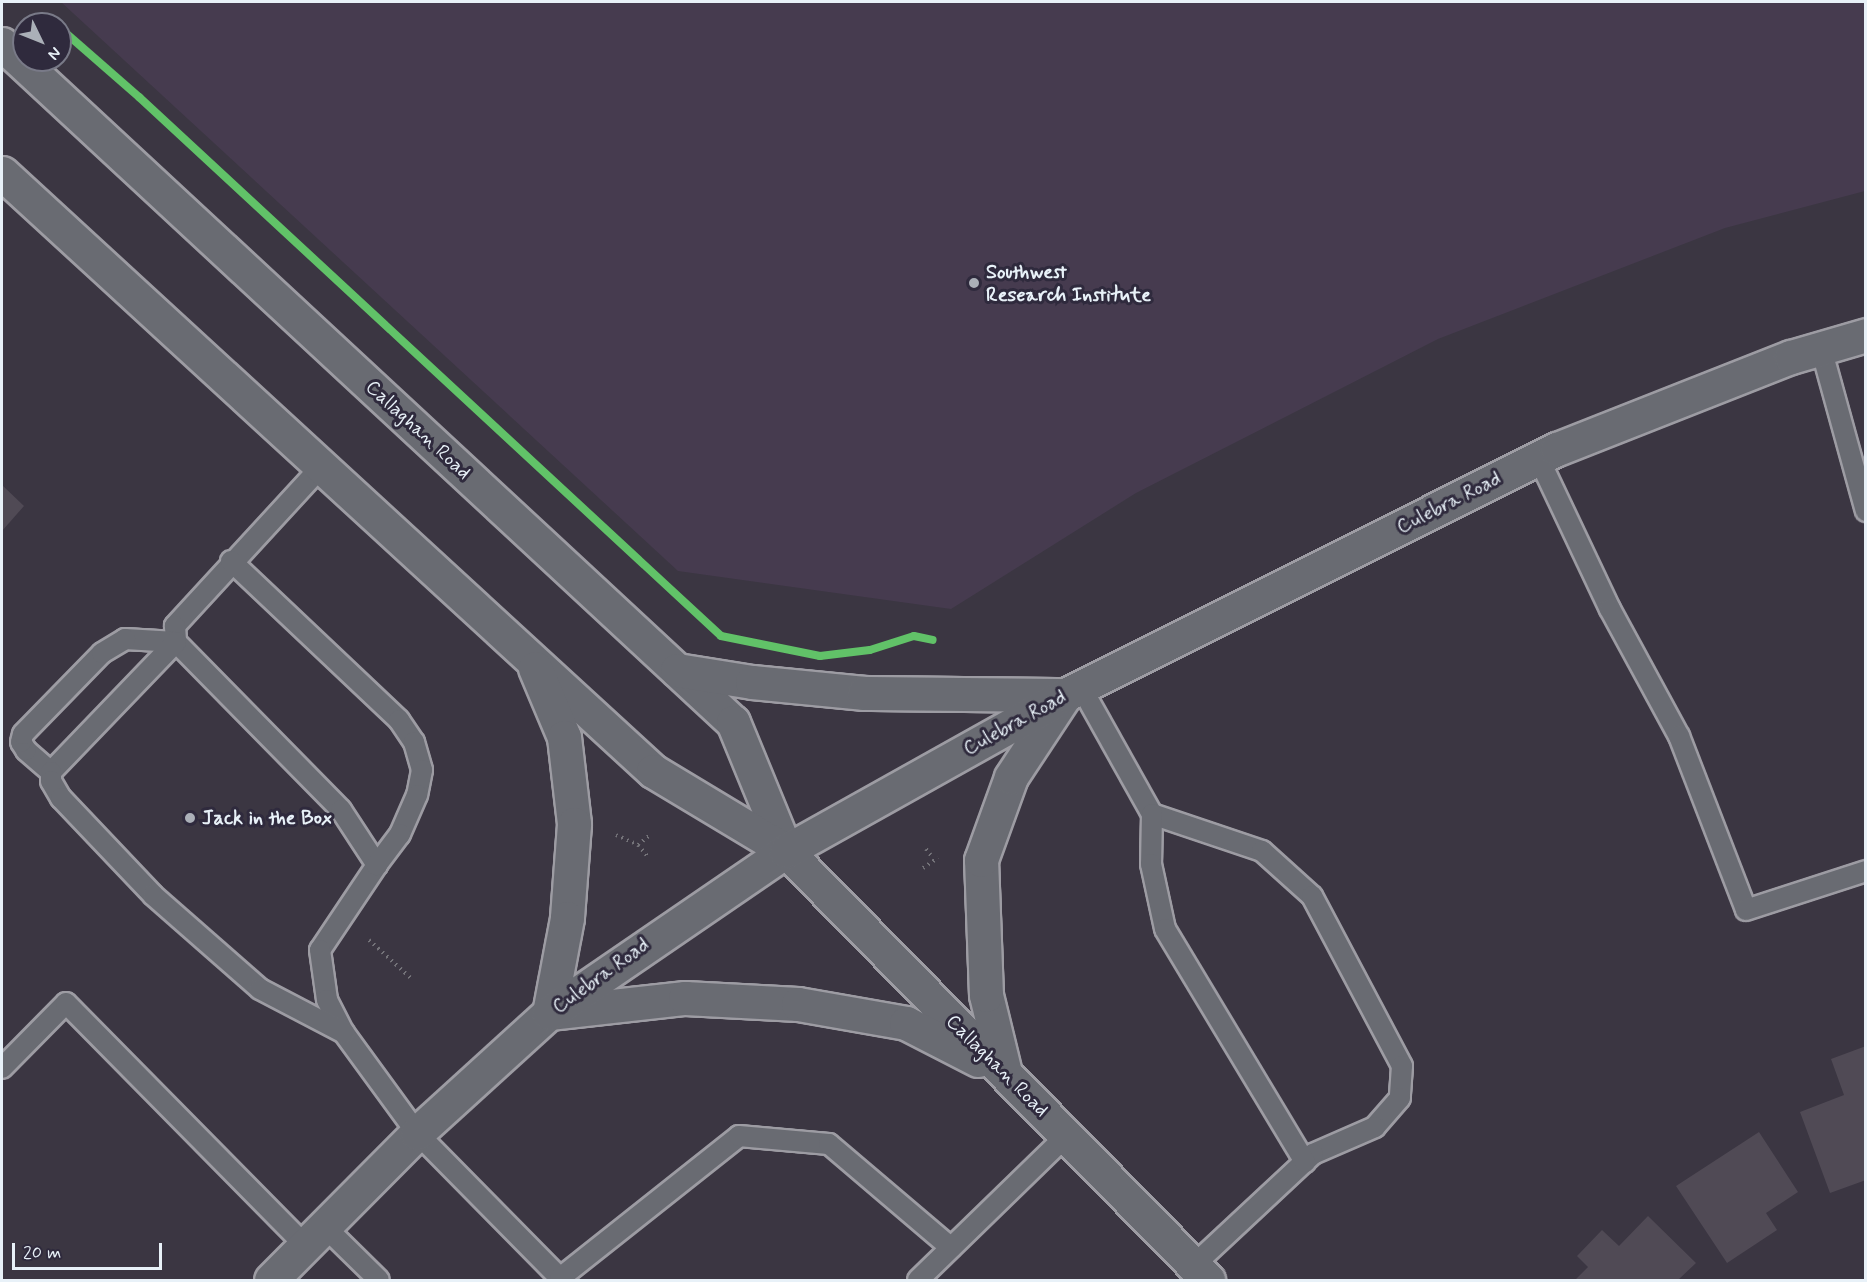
<!DOCTYPE html>
<html>
<head>
<meta charset="utf-8">
<style>
  body { margin:0 }
  #map { position:relative; width:1867px; height:1282px; overflow:hidden; background:#3b3642; font-family:Mynerve,sans-serif }
  div>[style] { position:absolute }
  .built>* { inset:0; background:#463b4f }
  .building>* { inset:0; background:#504a55 }
  .path>* { height:4px; margin-top:-2px; transform-origin:0; background:repeating-linear-gradient(90deg,#747379 0 1.5px,transparent 0 6px) }
  .roads { filter:drop-shadow(2px 0 #9d9ca3) drop-shadow(-2px 0 #9d9ca3) drop-shadow(0 2px #9d9ca3) drop-shadow(0 -2px #9d9ca3) }
  .lane>* { height:20px; margin:-10px; padding:0 10px; transform-origin:10px; border-radius:10px; background:#696b72 }
  .secondary>* { height:33px; margin:-16.5px; padding:0 16.5px; transform-origin:16.5px; border-radius:16.5px; background:#696b72 }
  .cycleway>* { height:8px; margin:-4px; padding:0 4px; transform-origin:4px; border-radius:4px; background:#61c268 }
  .dots>* { width:16px; height:16px; translate:-50% -50%; box-sizing:border-box; border:3px solid #2f2a3d; border-radius:50% }
  span { translate:-50% -50%; white-space:nowrap; text-align:center; line-height:1.15; -webkit-text-stroke:6px #2f2a3d; paint-order:stroke }
  .poi-label { font-size:20px; color:#e8f1f8; font-weight:700 }
  .left { translate:0 -50%; text-align:left }
  .street-label { font-size:20px; color:#e8f1f8 }
  .frame { position:absolute; inset:0; border:3px solid #e8f1f8; pointer-events:none }
  .north { position:absolute; left:12px; top:12px; width:60px; height:60px; box-sizing:border-box; background:#2f2a3d; border:2px solid #797a88; border-radius:50%; rotate:133deg; font-size:16px; font-weight:700; line-height:24px; text-align:center; color:#e8f1f8 }
  .north::after { content:''; display:block; margin:auto; width:21px; height:27px; background:#abb0b8; clip-path:polygon(50% 0,100% 100%,50% 72%,0 100%) }
  .scale { position:absolute; left:12px; top:1243px; width:150px; height:27px; box-sizing:border-box; border:3px solid #e8f1f8; border-top:0; padding-left:8px; font-size:18px; line-height:21px; white-space:nowrap; color:#e8f1f8; -webkit-text-stroke:4px #2f2a3d; paint-order:stroke }
</style>
</head>
<body>
<div id="map">
  <div class="built">
    <div style="clip-path:polygon(61px 2px,1865px 2px,1865px 191px,1725px 228px,1438px 339px,1136px 493px,951px 609px,678px 571px)"></div>
  </div>
  <div class="building">
    <div style="clip-path:polygon(2px 485px,24px 506px,2px 531px)"></div>
    <div style="clip-path:polygon(1866px 1046px,1866px 1180px,1830px 1193px,1800px 1112px,1844px 1095px,1831px 1059px)"></div>
    <div style="clip-path:polygon(1759px 1132px,1798px 1192px,1766px 1213px,1777px 1230px,1727px 1263px,1676px 1186px)"></div>
    <div style="clip-path:polygon(1648px 1216px,1696px 1263px,1678px 1280px,1575px 1280px,1588px 1267px,1577px 1256px,1602px 1230px,1619px 1246px)"></div>
  </div>
  <div class="path">
    <div style="left:616px;top:835px;width:24px;rotate:24deg"></div>
    <div style="left:638px;top:845px;width:16px;rotate:50deg"></div>
    <div style="left:638px;top:845px;width:16px;rotate:-40deg"></div>
    <div style="left:926px;top:849px;width:11px;rotate:52deg"></div>
    <div style="left:923px;top:868px;width:18px;rotate:-34deg"></div>
    <div style="left:369px;top:940px;width:59px;rotate:42.3deg"></div>
  </div>
  <div class="roads">
    <div class="lane">
      <div style="left:1821px;top:348px;width:169px;rotate:74.6deg"></div>
      <div style="left:1539px;top:459px;width:166px;rotate:64.7deg"></div>
      <div style="left:1610px;top:609px;width:145px;rotate:61.5deg"></div>
      <div style="left:1679px;top:736px;width:186px;rotate:68.9deg"></div>
      <div style="left:1746px;top:910px;width:126px;rotate:-18deg"></div>
      <div style="left:321px;top:467px;width:216px;rotate:132.6deg"></div>
      <div style="left:175px;top:626px;width:16px;rotate:86deg"></div>
      <div style="left:176px;top:642px;width:235px;rotate:45.5deg"></div>
      <div style="left:341px;top:810px;width:66px;rotate:56.8deg"></div>
      <div style="left:377px;top:865px;width:102px;rotate:123.8deg"></div>
      <div style="left:320px;top:950px;width:50px;rotate:82deg"></div>
      <div style="left:327px;top:1000px;width:37px;rotate:63deg"></div>
      <div style="left:344px;top:1033px;width:124px;rotate:53.9deg"></div>
      <div style="left:417px;top:1133px;width:206px;rotate:45.4deg"></div>
      <div style="left:231px;top:561px;width:231px;rotate:43.4deg"></div>
      <div style="left:399px;top:720px;width:27px;rotate:56deg"></div>
      <div style="left:414px;top:742px;width:29px;rotate:74deg"></div>
      <div style="left:422px;top:770px;width:25px;rotate:101deg"></div>
      <div style="left:417px;top:795px;width:43px;rotate:113.6deg"></div>
      <div style="left:400px;top:834px;width:39px;rotate:127deg"></div>
      <div style="left:125px;top:639px;width:51px;rotate:3.4deg"></div>
      <div style="left:176px;top:642px;width:180px;rotate:133.9deg"></div>
      <div style="left:51px;top:772px;width:33px;rotate:-139deg"></div>
      <div style="left:26px;top:750px;width:9px;rotate:-122deg"></div>
      <div style="left:21px;top:742px;width:8px;rotate:-76deg"></div>
      <div style="left:23px;top:734px;width:113px;rotate:-45.7deg"></div>
      <div style="left:102px;top:653px;width:27px;rotate:-31deg"></div>
      <div style="left:1081px;top:687px;width:145px;rotate:60.8deg"></div>
      <div style="left:1152px;top:814px;width:116px;rotate:18.6deg"></div>
      <div style="left:1262px;top:851px;width:67px;rotate:42deg"></div>
      <div style="left:1312px;top:896px;width:192px;rotate:62.1deg"></div>
      <div style="left:1402px;top:1066px;width:32px;rotate:94deg"></div>
      <div style="left:1400px;top:1098px;width:38px;rotate:131deg"></div>
      <div style="left:1375px;top:1127px;width:68px;rotate:156.5deg"></div>
      <div style="left:1313px;top:1154px;width:164px;rotate:137deg"></div>
      <div style="left:51px;top:772px;width:9px;rotate:90deg"></div>
      <div style="left:51px;top:781px;width:20px;rotate:60deg"></div>
      <div style="left:61px;top:798px;width:134px;rotate:46.5deg"></div>
      <div style="left:153px;top:895px;width:142px;rotate:41.3deg"></div>
      <div style="left:260px;top:989px;width:95px;rotate:27.6deg"></div>
      <div style="left:1152px;top:814px;width:50px;rotate:91.1deg"></div>
      <div style="left:1151px;top:864px;width:66px;rotate:77.8deg"></div>
      <div style="left:1165px;top:929px;width:272px;rotate:59deg"></div>
      <div style="left:2px;top:1068px;width:91px;rotate:-45.4deg"></div>
      <div style="left:66px;top:1003px;width:340px;rotate:45.4deg"></div>
      <div style="left:323px;top:1225px;width:78px;rotate:44.5deg"></div>
      <div style="left:560px;top:1278px;width:228px;rotate:-38.4deg"></div>
      <div style="left:739px;top:1136px;width:90px;rotate:5.1deg"></div>
      <div style="left:829px;top:1144px;width:160px;rotate:40.4deg"></div>
      <div style="left:918px;top:1280px;width:206px;rotate:-44.2deg"></div>
    </div>
    <div class="secondary">
      <div style="left:2px;top:44px;width:997px;rotate:42.85deg"></div>
      <div style="left:733px;top:722px;width:139px;rotate:67.7deg"></div>
      <div style="left:2px;top:173px;width:884px;rotate:42.57deg"></div>
      <div style="left:653px;top:771px;width:155px;rotate:31deg"></div>
      <div style="left:786px;top:851px;width:602px;rotate:45.47deg"></div>
      <div style="left:535px;top:668px;width:75px;rotate:67.2deg"></div>
      <div style="left:564px;top:737px;width:88px;rotate:83.4deg"></div>
      <div style="left:574px;top:824px;width:94px;rotate:94.3deg"></div>
      <div style="left:567px;top:918px;width:97px;rotate:100.7deg"></div>
      <div style="left:549px;top:1013px;width:137px;rotate:-6.3deg"></div>
      <div style="left:685px;top:998px;width:113px;rotate:3deg"></div>
      <div style="left:798px;top:1004px;width:110px;rotate:10deg"></div>
      <div style="left:906px;top:1023px;width:81px;rotate:27.2deg"></div>
      <div style="left:677px;top:670px;width:76px;rotate:9.1deg"></div>
      <div style="left:752px;top:682px;width:113px;rotate:5.6deg"></div>
      <div style="left:864px;top:693px;width:199px;rotate:0.6deg"></div>
      <div style="left:1005px;top:1073px;width:80px;rotate:-103.7deg"></div>
      <div style="left:986px;top:995px;width:135px;rotate:-92.1deg"></div>
      <div style="left:981px;top:860px;width:88px;rotate:-70.1deg"></div>
      <div style="left:1011px;top:777px;width:95px;rotate:-56.6deg"></div>
      <div style="left:271px;top:1280px;width:207px;rotate:-45.2deg"></div>
      <div style="left:417px;top:1133px;width:178px;rotate:-42.3deg"></div>
      <div style="left:549px;top:1013px;width:287px;rotate:-34.4deg"></div>
      <div style="left:786px;top:851px;width:320px;rotate:-29.2deg"></div>
      <div style="left:1065px;top:695px;width:550px;rotate:-26.57deg"></div>
      <div style="left:1557px;top:449px;width:251px;rotate:-21.5deg"></div>
      <div style="left:1791px;top:357px;width:78px;rotate:-16.3deg"></div>
    </div>
  </div>
  <div class="cycleway">
    <div style="left:60px;top:28px;width:105px;rotate:41.1deg"></div>
    <div style="left:139px;top:97px;width:793px;rotate:42.8deg"></div>
    <div style="left:721px;top:636px;width:101px;rotate:11.4deg"></div>
    <div style="left:820px;top:656px;width:50px;rotate:-6.8deg"></div>
    <div style="left:870px;top:650px;width:46px;rotate:-17.7deg"></div>
    <div style="left:914px;top:636px;width:19px;rotate:12deg"></div>
  </div>
  <div class="dots">
    <div style="left:974px;top:283px;background:#abb0b8"></div>
    <div style="left:190px;top:818px;background:#abb0b8"></div>
  </div>
  <div class="poi-label">
    <span class="left" style="left:986px;top:284px">Southwest<br>Research Institute</span>
    <span class="left" style="left:202px;top:818px">Jack in the Box</span>
  </div>
  <div class="street-label">
    <span style="left:418px;top:430px;rotate:43deg">Callaghan Road</span>
    <span style="left:1449px;top:503px;rotate:-27deg">Culebra Road</span>
    <span style="left:1015px;top:723px;rotate:-29deg">Culebra Road</span>
    <span style="left:601px;top:976px;rotate:-36deg">Culebra Road</span>
    <span style="left:997px;top:1066px;rotate:45deg">Callaghan Road</span>
  </div>
  <div class="frame"></div>
  <div class="north">N</div>
  <div class="scale">20 m</div>
</div>
</body>
</html>
